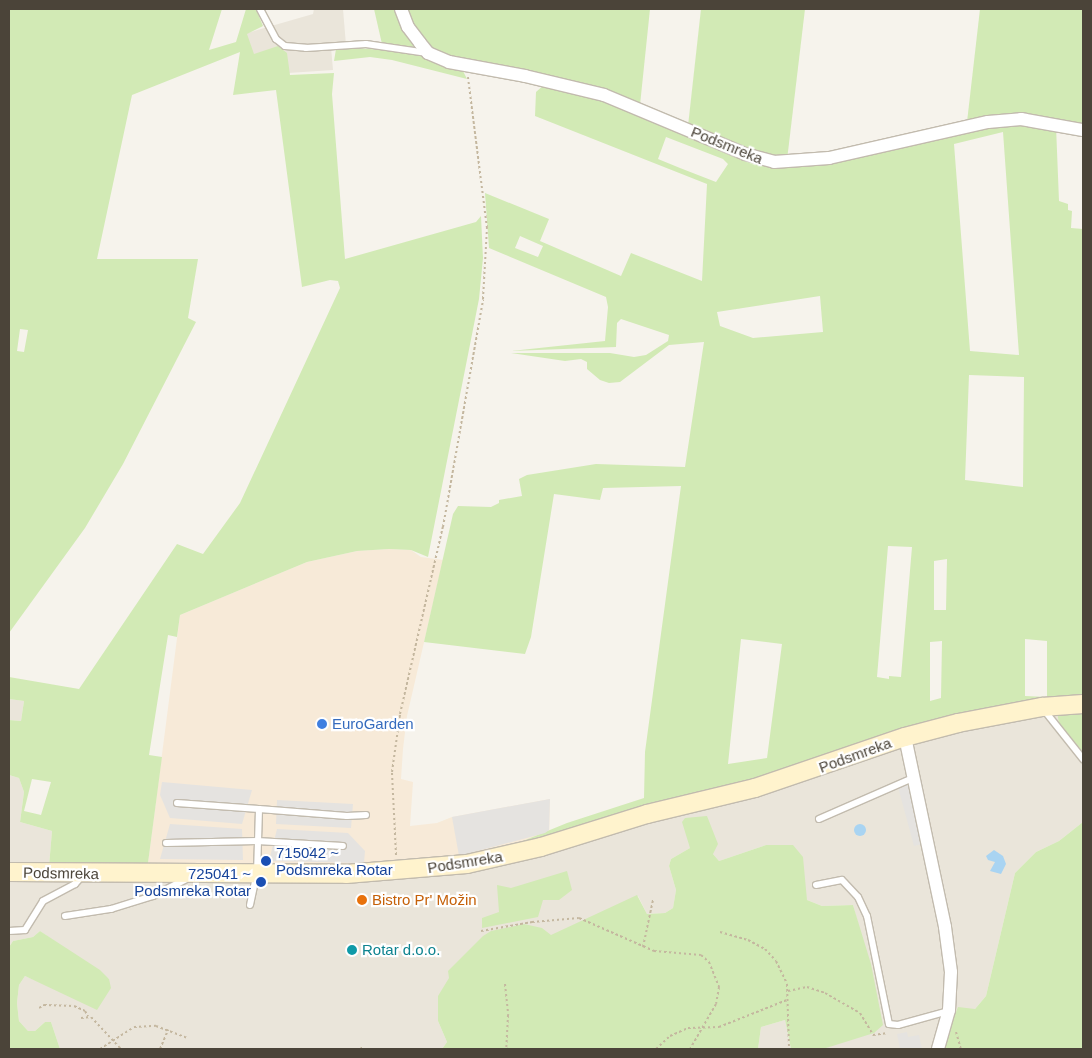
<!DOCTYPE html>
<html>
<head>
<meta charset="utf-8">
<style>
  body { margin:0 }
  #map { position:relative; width:1092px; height:1058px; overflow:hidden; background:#f6f3ec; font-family:Arial,sans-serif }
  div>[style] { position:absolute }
  .residential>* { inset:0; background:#eae5da }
  .commercial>* { inset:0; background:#f7ead8 }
  .green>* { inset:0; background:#d2eab5 }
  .parking>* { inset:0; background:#e5e3e0 }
  .water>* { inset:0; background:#a9d4f2 }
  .round { border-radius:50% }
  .path>* { height:2px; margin-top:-1px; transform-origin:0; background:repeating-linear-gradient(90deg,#c4b79f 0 2.5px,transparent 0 5px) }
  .roads { filter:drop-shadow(1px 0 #c2bbae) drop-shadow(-1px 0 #c2bbae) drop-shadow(0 1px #c2bbae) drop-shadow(0 -1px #c2bbae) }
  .lane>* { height:6px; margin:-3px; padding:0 3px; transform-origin:3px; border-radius:3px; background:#fff }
  .street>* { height:12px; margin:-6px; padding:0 6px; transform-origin:6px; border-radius:6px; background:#fff }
  .secondary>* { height:18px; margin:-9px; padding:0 9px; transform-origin:9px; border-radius:9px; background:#fff3cd }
  .dots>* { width:14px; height:14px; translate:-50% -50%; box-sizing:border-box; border:2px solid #fff; border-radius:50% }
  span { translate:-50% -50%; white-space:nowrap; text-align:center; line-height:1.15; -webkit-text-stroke:4.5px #fff; paint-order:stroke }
  .street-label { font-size:15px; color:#4b4439 }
  .shop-label { font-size:15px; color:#366cbe }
  .left { translate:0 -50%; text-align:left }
  .transit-label { font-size:15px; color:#164399 }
  .right { translate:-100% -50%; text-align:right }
  .food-label { font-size:15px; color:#c56008 }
  .culture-label { font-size:15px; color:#0d838f }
  .frame { position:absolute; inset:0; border:10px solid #4b4439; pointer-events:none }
</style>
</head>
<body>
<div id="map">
  <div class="residential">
    <div style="clip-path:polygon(314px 9px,343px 9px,346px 45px,331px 47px,333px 70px,288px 73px,252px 58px,244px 34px,313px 14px)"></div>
    <div style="clip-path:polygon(1083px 698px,1083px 822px,1059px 841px,1036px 852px,1015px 873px,986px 996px,941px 1049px,823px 1049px,836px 1044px,859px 927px,853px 905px,822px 906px,807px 900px,766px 845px,719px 861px,713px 854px,690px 848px,671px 859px,669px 866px,676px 890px,673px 908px,665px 913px,647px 914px,638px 896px,542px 940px,438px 1021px,447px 1042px,442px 1049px,60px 1049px,51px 1022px,45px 1022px,35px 1031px,28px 1031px,19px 1021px,17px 1003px,19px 985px,25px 976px,49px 986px,109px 979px,40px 931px,33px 937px,13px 941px,9px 947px,9px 775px,19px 778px,24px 792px,20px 822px,52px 831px,49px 866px,216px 863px,376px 870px,449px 865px)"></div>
    <div style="clip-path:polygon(9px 699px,24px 701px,21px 721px,9px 720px)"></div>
    <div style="clip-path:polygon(785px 1020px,791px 1049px,758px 1049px,761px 1027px)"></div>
  </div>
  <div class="commercial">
    <div style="clip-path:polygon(389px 549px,411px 550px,421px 557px,443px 560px,407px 716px,403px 749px,401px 779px,413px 782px,410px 826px,437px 823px,452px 817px,550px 799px,549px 838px,467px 862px,376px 870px,148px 863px,180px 615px,307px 562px,357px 551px)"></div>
  </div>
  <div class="green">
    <div style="clip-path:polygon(evenodd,9px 9px,222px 9px,209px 50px,236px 42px,246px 9px,256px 9px,263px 26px,247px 34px,254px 54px,278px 46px,287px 53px,290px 75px,334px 73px,332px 94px,345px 259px,476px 222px,481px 216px,483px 258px,479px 299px,428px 557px,411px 550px,389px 549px,357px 551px,307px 562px,180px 615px,177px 637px,168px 635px,149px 755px,162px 757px,148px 863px,49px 866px,52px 831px,20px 822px,24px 792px,19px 778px,9px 775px,9px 720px,21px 721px,24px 701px,9px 699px,9px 677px,79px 689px,177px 544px,203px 554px,240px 503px,340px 288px,338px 281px,330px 280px,302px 287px,276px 90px,233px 95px,240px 52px,132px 95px,97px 259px,198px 259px,188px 318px,196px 322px,123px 464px,85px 528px,9px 633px,9px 9px,20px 329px,28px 330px,24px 352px,17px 351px,20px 329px,9px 9px,32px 779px,51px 782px,41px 815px,24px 811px,32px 779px)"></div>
    <div style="clip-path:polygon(374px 9px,398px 9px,419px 48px,382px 44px)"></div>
    <div style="clip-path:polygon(405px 9px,650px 9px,640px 105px,444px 58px,420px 39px)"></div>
    <div style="clip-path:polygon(701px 9px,805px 9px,787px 160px,771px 159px,688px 126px)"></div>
    <div style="clip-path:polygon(980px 9px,1083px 9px,1083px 127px,967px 122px)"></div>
    <div style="clip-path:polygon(347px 47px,417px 53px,463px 71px,467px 79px,392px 60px,370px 57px,334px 61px,336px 49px)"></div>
    <div style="clip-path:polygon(evenodd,545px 84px,594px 97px,790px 167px,993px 126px,1056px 126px,1059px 201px,1068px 204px,1068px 210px,1072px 211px,1071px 228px,1083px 229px,1083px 698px,815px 763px,524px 844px,523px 841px,567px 823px,644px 798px,645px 752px,681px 486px,603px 488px,600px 500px,554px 494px,531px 637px,525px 654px,424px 642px,453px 514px,458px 506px,491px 507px,499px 503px,499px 500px,522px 496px,519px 479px,527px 475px,596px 464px,685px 467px,704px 342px,669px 345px,620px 382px,609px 383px,600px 380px,587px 369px,587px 362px,581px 359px,565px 361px,511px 353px,610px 353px,634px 357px,646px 355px,668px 341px,669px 335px,621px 319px,617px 323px,616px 347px,511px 351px,605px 341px,608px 307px,606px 297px,489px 248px,485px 193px,549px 219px,540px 241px,621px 276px,631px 253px,702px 281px,707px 184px,535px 116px,536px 92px,545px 84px,1003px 132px,1019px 355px,970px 351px,954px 144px,1003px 132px,545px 84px,666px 137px,723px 159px,728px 164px,716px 182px,680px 168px,658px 159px,666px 137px,545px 84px,520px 236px,543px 246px,538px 257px,515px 248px,520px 236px,545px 84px,820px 296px,823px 332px,753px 338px,720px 326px,717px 312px,820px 296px,545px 84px,969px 375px,1024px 377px,1023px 487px,965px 480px,969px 375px,545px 84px,888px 546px,912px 547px,901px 677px,889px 676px,889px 679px,877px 677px,888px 546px,545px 84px,947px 559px,946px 610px,934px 610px,934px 561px,947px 559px,545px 84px,741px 639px,782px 644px,767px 758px,728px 764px,741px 639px,545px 84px,1025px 639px,1047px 641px,1047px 697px,1025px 696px,1025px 639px,545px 84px,942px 641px,941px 698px,930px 701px,930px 642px,942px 641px)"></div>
    <div style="clip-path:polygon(1057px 712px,1083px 712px,1083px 752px,1059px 723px)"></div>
    <div style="clip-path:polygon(707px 816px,718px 844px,713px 854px,719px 861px,766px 845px,793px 845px,803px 857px,807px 900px,822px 906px,853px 905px,871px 964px,883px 1025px,874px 1033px,823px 1049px,791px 1049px,785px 1020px,761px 1027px,758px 1049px,442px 1049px,447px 1042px,438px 1021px,438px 996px,449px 978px,448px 971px,483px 936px,491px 931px,524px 924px,542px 928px,551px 935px,637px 895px,647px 914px,665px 913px,673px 908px,676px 890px,669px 866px,671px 859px,690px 848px,682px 822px,685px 818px)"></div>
    <div style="clip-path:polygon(1083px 822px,1083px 1049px,941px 1049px,958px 1007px,975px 1009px,986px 996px,1015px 873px,1036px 852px,1059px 841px)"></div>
    <div style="clip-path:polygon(567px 871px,572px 890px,559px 900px,543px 900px,538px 917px,482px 928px,482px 918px,499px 912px,497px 885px,511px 888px)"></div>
    <div style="clip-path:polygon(40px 931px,100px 970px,109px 979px,111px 988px,97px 1010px,25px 976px,19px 985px,17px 1003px,19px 1021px,28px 1031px,35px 1031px,45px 1022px,51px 1022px,60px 1049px,9px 1049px,9px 947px,13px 941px,33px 937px)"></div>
  </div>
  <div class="parking">
    <div style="clip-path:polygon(162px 782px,252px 790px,242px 824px,170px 818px,160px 795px)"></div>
    <div style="clip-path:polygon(908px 783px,922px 844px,914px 846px,898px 787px)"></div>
    <div style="clip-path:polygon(550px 799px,549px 830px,545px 833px,459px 856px,452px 817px)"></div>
    <div style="clip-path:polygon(277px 800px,353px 804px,351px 828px,276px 824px)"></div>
    <div style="clip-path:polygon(170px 824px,242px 829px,243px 860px,160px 859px)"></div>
    <div style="clip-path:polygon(277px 829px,348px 833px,365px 851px,364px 863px,269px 861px)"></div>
    <div style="clip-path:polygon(907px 1032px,908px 1037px,919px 1035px,922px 1049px,900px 1049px,897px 1034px)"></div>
  </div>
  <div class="water">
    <div class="round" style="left:854px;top:824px;width:12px;height:12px"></div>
    <div style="clip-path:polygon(994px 850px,1003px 856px,1006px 864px,1001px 874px,990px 871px,995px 862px,988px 860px,986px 856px)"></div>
  </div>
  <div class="path">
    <div style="left:396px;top:855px;width:83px;rotate:-92.8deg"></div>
    <div style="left:392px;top:772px;width:59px;rotate:-82.1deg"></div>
    <div style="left:400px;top:714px;width:192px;rotate:-77.1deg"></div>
    <div style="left:443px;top:527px;width:231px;rotate:-80deg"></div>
    <div style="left:483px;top:299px;width:71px;rotate:-86.8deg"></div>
    <div style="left:487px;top:228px;width:152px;rotate:-97.2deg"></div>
    <div style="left:481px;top:931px;width:52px;rotate:-10deg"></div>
    <div style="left:532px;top:922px;width:47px;rotate:-4.9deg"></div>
    <div style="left:579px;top:918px;width:82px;rotate:23.7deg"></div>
    <div style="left:654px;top:951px;width:47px;rotate:4.9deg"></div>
    <div style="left:701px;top:955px;width:11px;rotate:41deg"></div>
    <div style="left:709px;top:962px;width:27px;rotate:68deg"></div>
    <div style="left:719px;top:987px;width:17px;rotate:100deg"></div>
    <div style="left:716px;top:1004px;width:52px;rotate:120deg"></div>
    <div style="left:720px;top:932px;width:29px;rotate:16deg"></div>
    <div style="left:748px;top:940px;width:19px;rotate:28deg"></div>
    <div style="left:765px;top:949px;width:16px;rotate:47deg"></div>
    <div style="left:776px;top:961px;width:25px;rotate:64deg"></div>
    <div style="left:787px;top:984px;width:65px;rotate:88.2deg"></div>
    <div style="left:643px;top:947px;width:48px;rotate:-78deg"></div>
    <div style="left:505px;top:984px;width:31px;rotate:84deg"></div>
    <div style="left:508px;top:1015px;width:34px;rotate:93deg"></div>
    <div style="left:788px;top:991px;width:19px;rotate:-12deg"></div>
    <div style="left:807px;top:987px;width:19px;rotate:18deg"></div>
    <div style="left:825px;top:993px;width:40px;rotate:29.7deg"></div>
    <div style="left:860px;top:1013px;width:26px;rotate:59deg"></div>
    <div style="left:873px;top:1035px;width:15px;rotate:-8deg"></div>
    <div style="left:39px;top:1008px;width:6px;rotate:-31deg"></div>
    <div style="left:44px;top:1005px;width:30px;rotate:2deg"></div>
    <div style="left:74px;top:1006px;width:12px;rotate:24deg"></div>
    <div style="left:85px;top:1011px;width:6px;rotate:59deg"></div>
    <div style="left:81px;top:1018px;width:10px;rotate:-6deg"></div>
    <div style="left:91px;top:1017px;width:44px;rotate:46.8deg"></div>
    <div style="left:956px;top:1032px;width:18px;rotate:74deg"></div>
    <div style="left:100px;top:1049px;width:40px;rotate:-32.9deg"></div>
    <div style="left:134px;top:1027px;width:22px;rotate:-3deg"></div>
    <div style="left:156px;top:1026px;width:34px;rotate:21deg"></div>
    <div style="left:160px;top:1049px;width:21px;rotate:-67deg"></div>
    <div style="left:360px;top:1049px;width:4px;rotate:-34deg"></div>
    <div style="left:656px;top:1049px;width:19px;rotate:-43deg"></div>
    <div style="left:670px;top:1036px;width:20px;rotate:-24deg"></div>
    <div style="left:688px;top:1028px;width:31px;rotate:-2deg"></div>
    <div style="left:719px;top:1027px;width:73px;rotate:-21.7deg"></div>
  </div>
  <div class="roads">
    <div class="lane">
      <div style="left:260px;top:9px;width:34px;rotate:62deg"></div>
      <div style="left:276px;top:39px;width:11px;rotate:38deg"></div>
      <div style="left:285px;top:46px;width:21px;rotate:5deg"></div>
      <div style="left:306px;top:48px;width:60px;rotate:-3.8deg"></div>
      <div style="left:366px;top:44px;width:62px;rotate:8.4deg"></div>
      <div style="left:1044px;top:710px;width:63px;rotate:51.5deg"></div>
      <div style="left:177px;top:803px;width:82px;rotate:4.2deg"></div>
      <div style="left:819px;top:819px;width:103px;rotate:-23.6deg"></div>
      <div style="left:166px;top:843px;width:91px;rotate:-1.3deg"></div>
      <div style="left:257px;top:841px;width:86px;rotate:3.3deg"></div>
      <div style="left:816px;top:885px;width:26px;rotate:-11deg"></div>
      <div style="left:842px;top:880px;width:23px;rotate:47deg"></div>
      <div style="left:858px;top:897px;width:21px;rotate:65deg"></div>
      <div style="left:867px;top:916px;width:110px;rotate:78.5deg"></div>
      <div style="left:889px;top:1024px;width:9px;rotate:6deg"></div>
      <div style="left:898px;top:1025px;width:52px;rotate:-15.6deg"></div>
      <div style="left:250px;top:905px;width:33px;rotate:-78deg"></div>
      <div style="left:257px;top:873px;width:64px;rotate:-88.2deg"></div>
      <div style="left:259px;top:809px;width:88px;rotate:4.5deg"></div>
      <div style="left:347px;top:816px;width:19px;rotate:-3deg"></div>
      <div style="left:65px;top:916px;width:47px;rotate:-8.7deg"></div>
      <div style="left:111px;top:909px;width:44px;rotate:-17.2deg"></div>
      <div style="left:153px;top:896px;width:37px;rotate:-27deg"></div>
      <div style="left:9px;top:931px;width:16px;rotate:-4deg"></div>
      <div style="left:25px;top:930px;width:34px;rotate:-58deg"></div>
      <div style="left:43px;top:901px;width:36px;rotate:-28deg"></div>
      <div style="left:75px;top:884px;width:11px;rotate:-49deg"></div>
    </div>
    <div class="street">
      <div style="left:401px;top:9px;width:19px;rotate:69deg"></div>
      <div style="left:408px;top:27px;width:20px;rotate:53deg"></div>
      <div style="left:420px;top:43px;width:13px;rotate:51deg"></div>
      <div style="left:428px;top:53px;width:23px;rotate:23deg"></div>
      <div style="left:449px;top:62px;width:77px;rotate:10.4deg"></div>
      <div style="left:525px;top:76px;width:81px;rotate:13.5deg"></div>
      <div style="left:604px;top:95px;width:153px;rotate:22.7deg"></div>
      <div style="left:745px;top:154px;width:30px;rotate:15deg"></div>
      <div style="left:774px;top:162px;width:55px;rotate:-4.2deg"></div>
      <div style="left:829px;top:158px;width:163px;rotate:-12.8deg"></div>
      <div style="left:988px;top:122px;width:33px;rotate:-5deg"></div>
      <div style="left:1021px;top:119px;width:63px;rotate:10.1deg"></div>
      <div style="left:905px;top:737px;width:194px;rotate:78.1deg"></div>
      <div style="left:945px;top:927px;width:45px;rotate:82.4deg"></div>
      <div style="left:951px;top:972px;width:38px;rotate:93deg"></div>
      <div style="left:949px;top:1010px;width:41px;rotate:105.8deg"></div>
    </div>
    <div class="secondary">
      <div style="left:9px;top:872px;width:337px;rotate:0.3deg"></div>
      <div style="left:346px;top:874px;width:121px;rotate:-4.7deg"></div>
      <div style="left:467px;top:864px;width:76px;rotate:-12.9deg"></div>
      <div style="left:541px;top:847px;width:111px;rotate:-17.3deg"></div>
      <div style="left:647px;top:814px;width:111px;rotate:-13.5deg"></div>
      <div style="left:755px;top:788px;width:158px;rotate:-18.8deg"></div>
      <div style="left:905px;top:737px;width:55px;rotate:-14.8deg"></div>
      <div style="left:958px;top:723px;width:86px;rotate:-10.8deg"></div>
      <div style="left:1042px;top:707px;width:41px;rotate:-4.2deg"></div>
    </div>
  </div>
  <div class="dots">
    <div style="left:322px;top:724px;background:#3f7fe0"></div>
    <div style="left:266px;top:861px;background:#1a4fb4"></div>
    <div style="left:261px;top:882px;background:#1a4fb4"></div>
    <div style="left:362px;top:900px;background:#e8710a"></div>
    <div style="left:352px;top:950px;background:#0f9aa8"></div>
  </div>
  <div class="street-label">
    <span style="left:727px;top:145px;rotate:22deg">Podsmreka</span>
    <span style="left:855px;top:755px;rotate:-20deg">Podsmreka</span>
    <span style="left:465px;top:862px;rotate:-9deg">Podsmreka</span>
    <span style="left:61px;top:873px;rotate:1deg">Podsmreka</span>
  </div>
  <div class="shop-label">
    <span class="left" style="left:332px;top:724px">EuroGarden</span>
  </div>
  <div class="transit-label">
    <span class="left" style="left:276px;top:861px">715042 ~<br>Podsmreka Rotar</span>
    <span class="right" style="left:251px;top:882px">725041 ~<br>Podsmreka Rotar</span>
  </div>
  <div class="food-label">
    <span class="left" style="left:372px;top:900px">Bistro Pr' Možin</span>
  </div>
  <div class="culture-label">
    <span class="left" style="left:362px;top:950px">Rotar d.o.o.</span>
  </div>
  <div class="frame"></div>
</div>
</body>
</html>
